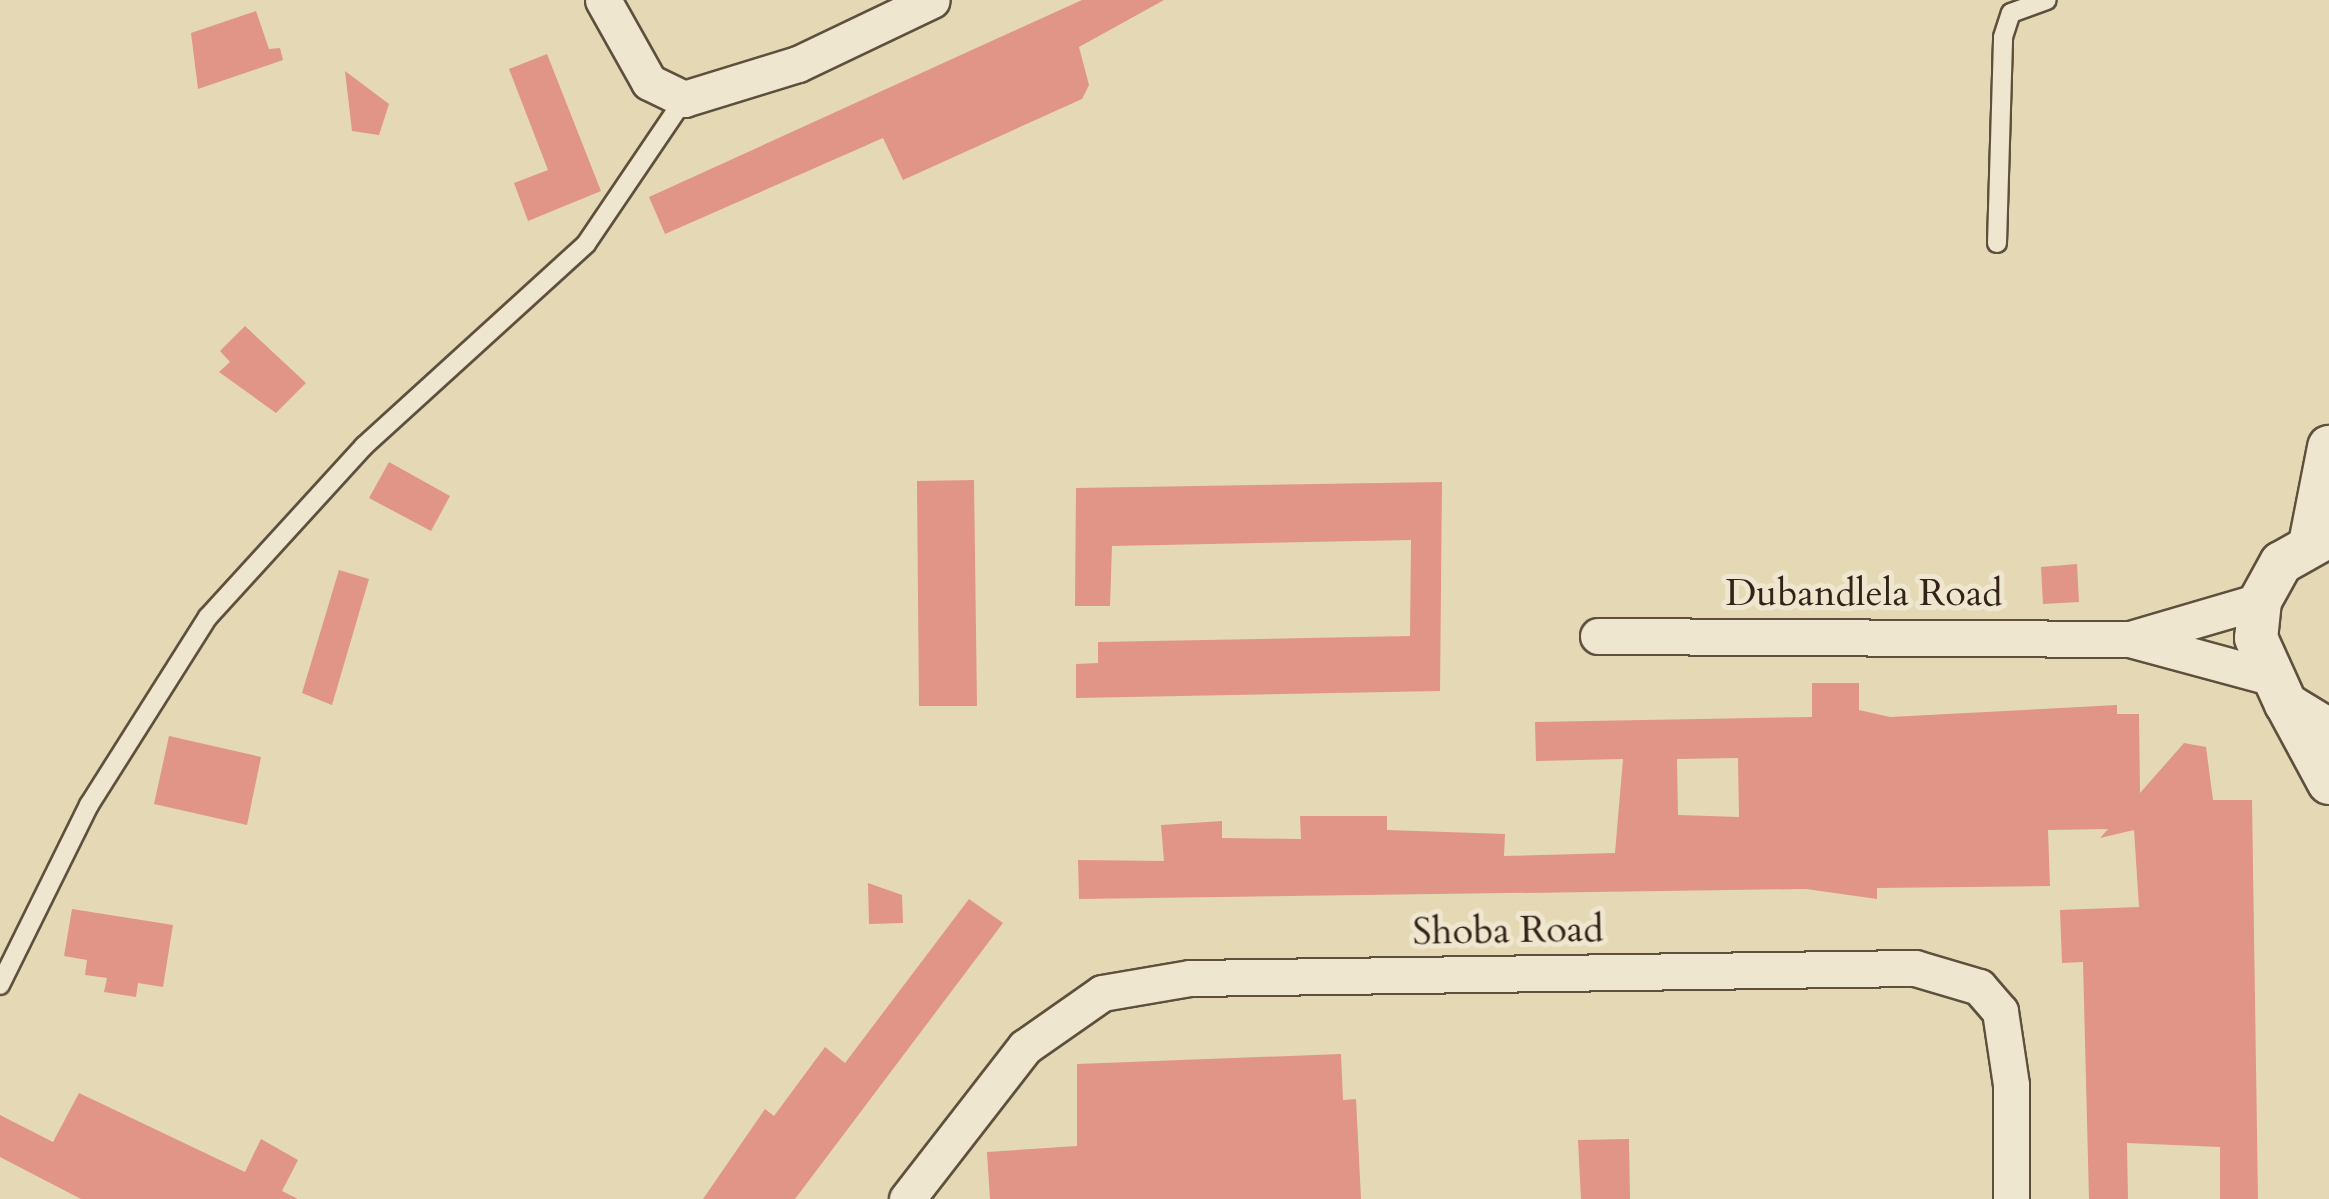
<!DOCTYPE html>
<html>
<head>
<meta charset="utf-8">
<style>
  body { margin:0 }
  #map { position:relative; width:2329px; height:1199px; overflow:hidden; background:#e5d8b5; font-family:Cardo,serif }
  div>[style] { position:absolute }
  .building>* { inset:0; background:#e09586 }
  .roads { filter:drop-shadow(2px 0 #5f503e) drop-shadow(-2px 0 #5f503e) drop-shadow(0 2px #5f503e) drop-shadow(0 -2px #5f503e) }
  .service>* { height:18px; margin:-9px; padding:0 9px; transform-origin:9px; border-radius:9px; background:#eee6cf }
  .minor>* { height:35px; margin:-17.5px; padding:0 17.5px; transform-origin:17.5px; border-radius:17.5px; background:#eee6cf }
  .tertiary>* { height:42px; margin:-21px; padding:0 21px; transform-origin:21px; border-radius:21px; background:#eee6cf }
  span { translate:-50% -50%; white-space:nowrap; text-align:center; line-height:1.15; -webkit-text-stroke:10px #eee6cf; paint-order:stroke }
  .street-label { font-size:38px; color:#322217 }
</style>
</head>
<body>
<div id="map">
  <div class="building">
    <div style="clip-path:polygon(1082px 0,1164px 0,1079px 47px,1089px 85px,1082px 99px,903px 180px,883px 138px,665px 234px,649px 197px)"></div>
    <div style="clip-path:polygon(256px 11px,269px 49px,280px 48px,283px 60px,198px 89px,191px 33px)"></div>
    <div style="clip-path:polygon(547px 54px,601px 191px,528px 221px,514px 183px,548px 170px,509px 69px)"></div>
    <div style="clip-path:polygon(345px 71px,389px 104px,379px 135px,352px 131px)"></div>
    <div style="clip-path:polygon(245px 326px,306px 383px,276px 413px,219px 372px,230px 362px,220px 351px)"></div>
    <div style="clip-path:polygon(389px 462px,450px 496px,431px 531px,369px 498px)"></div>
    <div style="clip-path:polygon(974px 480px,977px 706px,919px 706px,917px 481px)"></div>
    <div style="clip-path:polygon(1442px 482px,1440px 691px,1076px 698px,1076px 664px,1098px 663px,1098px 642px,1410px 636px,1411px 540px,1112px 546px,1110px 606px,1075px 606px,1076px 488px)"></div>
    <div style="clip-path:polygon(2077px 564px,2079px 602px,2043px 604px,2041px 567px)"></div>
    <div style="clip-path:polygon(339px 570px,369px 579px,332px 705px,302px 693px)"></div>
    <div style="clip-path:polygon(evenodd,1812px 683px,1859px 683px,1859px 710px,1890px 717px,2117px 705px,2117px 714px,2139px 714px,2140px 793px,2184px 743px,2206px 747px,2213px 800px,2252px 800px,2258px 1199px,2220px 1199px,2220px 1147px,2127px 1143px,2128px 1199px,2089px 1199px,2083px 962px,2062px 963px,2060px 910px,2139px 907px,2134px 830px,2100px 838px,2108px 829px,2048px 830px,2050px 886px,1877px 888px,1877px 899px,1806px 889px,1079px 899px,1078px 860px,1164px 861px,1161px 825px,1222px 821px,1222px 838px,1301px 839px,1300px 816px,1387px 816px,1387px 830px,1505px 834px,1504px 856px,1615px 853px,1623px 759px,1536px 761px,1535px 722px,1812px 717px,1812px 683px,1738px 758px,1739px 817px,1678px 815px,1677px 759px,1738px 758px)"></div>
    <div style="clip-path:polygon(169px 736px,261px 757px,247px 825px,154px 804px)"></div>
    <div style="clip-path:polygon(868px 883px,902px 895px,903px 923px,869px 924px)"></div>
    <div style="clip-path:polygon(969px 899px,1003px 923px,795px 1199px,703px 1199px,765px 1109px,774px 1116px,825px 1047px,845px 1063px)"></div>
    <div style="clip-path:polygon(72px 909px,173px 925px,163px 987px,138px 983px,136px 997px,104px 992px,107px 978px,85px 975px,87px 960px,64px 956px)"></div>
    <div style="clip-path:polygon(1341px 1054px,1343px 1100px,1356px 1099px,1361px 1199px,990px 1199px,987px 1152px,1077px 1146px,1077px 1064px)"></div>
    <div style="clip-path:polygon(79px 1093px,245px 1172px,261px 1139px,298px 1160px,282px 1191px,298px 1199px,81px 1199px,0 1157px,0 1115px,53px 1142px)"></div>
    <div style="clip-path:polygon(1629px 1139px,1630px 1199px,1581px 1199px,1578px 1140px)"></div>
  </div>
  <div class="roads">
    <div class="service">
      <div style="left:1997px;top:243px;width:206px;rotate:-88.3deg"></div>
      <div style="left:2003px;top:37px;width:25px;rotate:-72deg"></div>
      <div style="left:2011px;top:13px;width:38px;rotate:-20deg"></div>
      <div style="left:0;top:985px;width:201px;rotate:-63.7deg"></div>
      <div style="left:89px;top:805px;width:222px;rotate:-57.7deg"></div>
      <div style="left:208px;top:617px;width:231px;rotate:-47.6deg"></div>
      <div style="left:364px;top:446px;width:300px;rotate:-42.3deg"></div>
      <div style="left:586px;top:244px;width:175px;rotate:-55.9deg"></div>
    </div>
    <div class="minor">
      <div style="left:603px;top:0;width:94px;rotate:60.7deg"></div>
      <div style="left:649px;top:82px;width:39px;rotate:26deg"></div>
      <div style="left:684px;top:99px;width:119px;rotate:-17.1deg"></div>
      <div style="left:798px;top:64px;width:148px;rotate:-25.5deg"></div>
      <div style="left:1598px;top:636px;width:532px;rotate:0.32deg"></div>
      <div style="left:2130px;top:639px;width:141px;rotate:15.2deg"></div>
      <div style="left:2130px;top:639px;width:135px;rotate:-16.3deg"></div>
      <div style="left:907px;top:1199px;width:192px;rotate:-52.2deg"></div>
      <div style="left:1025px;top:1047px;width:94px;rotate:-35deg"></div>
      <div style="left:1102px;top:993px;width:89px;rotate:-9.7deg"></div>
      <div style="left:1190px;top:978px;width:725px;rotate:-0.79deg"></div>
      <div style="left:1915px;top:968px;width:67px;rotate:16.5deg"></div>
      <div style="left:1979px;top:987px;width:32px;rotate:49deg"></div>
      <div style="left:2000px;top:1011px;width:75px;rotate:81.5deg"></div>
      <div style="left:2011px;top:1085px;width:114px;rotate:90deg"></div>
    </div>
    <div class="tertiary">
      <div style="left:2329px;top:536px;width:55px;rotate:150.6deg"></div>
      <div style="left:2281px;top:563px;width:43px;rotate:118.9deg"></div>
      <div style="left:2260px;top:601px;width:37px;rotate:96deg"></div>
      <div style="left:2256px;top:638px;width:72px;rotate:65.6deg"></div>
      <div style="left:2286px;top:704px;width:50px;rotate:31.2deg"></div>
      <div style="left:2311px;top:539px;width:94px;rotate:-78.9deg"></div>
      <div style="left:2289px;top:709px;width:84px;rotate:61.6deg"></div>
    </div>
  </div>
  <div class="street-label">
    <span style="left:1864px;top:594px">Dubandlela Road</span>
    <span style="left:1508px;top:931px;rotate:-1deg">Shoba Road</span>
  </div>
</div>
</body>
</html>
